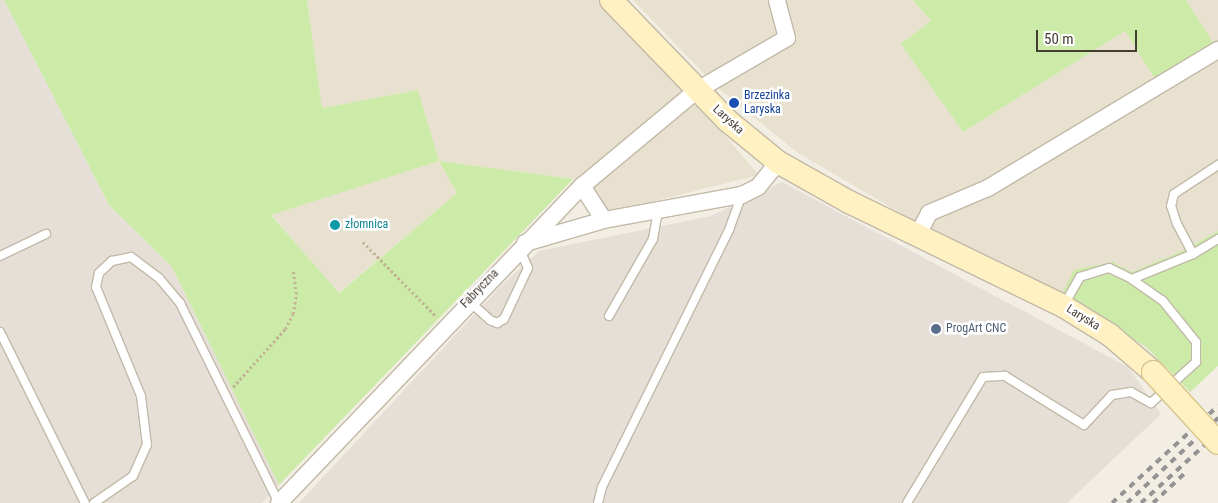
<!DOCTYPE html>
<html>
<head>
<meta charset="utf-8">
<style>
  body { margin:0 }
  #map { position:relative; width:1218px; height:503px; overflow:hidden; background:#f3eee3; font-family:"Roboto Condensed",sans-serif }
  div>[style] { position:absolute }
  .residential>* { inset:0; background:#e8e1d0 }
  .industrial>* { inset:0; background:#e5dfd8 }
  .green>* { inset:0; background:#cceba8 }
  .path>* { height:2.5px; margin-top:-1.25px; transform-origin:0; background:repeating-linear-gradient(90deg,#c2b395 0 2.5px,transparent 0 5px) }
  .roads { filter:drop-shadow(1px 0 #c2b9a8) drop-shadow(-1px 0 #c2b9a8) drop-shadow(0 1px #c2b9a8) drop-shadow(0 -1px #c2b9a8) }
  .lane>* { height:8px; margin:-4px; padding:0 4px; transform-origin:4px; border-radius:4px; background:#fff }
  .street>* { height:16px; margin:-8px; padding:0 8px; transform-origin:8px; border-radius:8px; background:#fff }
  .secondary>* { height:22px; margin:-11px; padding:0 11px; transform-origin:11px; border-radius:11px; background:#fff1c1 }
  .rail>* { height:4px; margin-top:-2px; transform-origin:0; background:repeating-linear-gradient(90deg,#949494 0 6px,transparent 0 12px) }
  .bridges { filter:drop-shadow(1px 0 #d7c58e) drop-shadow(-1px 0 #d7c58e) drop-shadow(0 1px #d7c58e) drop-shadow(0 -1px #d7c58e) }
  .secondary-bridge>* { height:22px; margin:-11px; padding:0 11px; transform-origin:11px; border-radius:11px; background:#fff1c1 }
  .dots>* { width:14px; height:14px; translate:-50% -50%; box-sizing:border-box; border:2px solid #fff; border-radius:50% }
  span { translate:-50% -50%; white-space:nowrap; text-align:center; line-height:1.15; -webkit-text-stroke:5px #fff; paint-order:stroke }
  .transit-label { font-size:12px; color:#164399 }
  .left { translate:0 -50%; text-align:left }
  .street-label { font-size:12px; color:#453e33 }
  .culture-label { font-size:12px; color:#0d838f }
  .service-label { font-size:12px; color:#4e5e75 }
  .scale { position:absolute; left:1036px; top:30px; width:101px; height:22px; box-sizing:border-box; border:2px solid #453e33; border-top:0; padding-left:6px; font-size:15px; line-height:18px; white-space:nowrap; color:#453e33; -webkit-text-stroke:4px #fff; paint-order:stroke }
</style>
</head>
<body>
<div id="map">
  <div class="residential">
    <div style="clip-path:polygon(307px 0,621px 0,682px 86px,759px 175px,607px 213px,573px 179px,440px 161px,457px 193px,338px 293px,271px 214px,439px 161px,418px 90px,322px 108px)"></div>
    <div style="clip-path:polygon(633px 0,913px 0,931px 21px,902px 44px,963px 132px,1125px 31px,1155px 79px,1214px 44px,1186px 0,1218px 0,1218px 231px,1182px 251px,1132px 273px,1113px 262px,1062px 294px,935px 233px,798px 153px,718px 88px)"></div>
  </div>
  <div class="industrial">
    <div style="clip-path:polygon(0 0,4px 0,109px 205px,172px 267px,279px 485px,262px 503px,0 503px)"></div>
    <div style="clip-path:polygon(782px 182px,1128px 367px,1161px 414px,1067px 503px,299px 503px,501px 286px,539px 251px,711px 216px)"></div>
  </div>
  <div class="green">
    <div style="clip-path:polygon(evenodd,4px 0,307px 0,322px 108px,418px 90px,439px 161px,573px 179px,279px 485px,172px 267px,109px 205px,4px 0,439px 161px,457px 193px,339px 293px,271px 215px,439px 161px)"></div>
    <div style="clip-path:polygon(913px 0,1186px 0,1214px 44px,1155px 79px,1125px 31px,963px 132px,901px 44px,931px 21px)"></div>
    <div style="clip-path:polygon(1218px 231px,1218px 366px,1190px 392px,1146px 347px,1062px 294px,1074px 270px,1113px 262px,1132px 272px,1182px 251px)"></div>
  </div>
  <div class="path">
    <div style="left:363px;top:242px;width:105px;rotate:45.4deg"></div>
    <div style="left:233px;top:387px;width:78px;rotate:-48.1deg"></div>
    <div style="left:285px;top:329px;width:17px;rotate:-62deg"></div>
    <div style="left:293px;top:314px;width:20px;rotate:-81deg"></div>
    <div style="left:296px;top:294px;width:23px;rotate:-97deg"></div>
  </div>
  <div class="roads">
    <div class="lane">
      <div style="left:1193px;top:254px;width:34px;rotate:-118deg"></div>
      <div style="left:1177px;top:224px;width:19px;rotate:-108deg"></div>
      <div style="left:1171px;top:206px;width:12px;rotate:-76deg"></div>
      <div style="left:1174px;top:194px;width:53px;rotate:-33.4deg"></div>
      <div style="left:0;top:256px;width:51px;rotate:-25.6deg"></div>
      <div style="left:1132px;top:279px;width:66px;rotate:-22.3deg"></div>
      <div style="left:1193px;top:254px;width:29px;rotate:-31deg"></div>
      <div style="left:470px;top:302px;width:27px;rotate:42deg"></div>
      <div style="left:490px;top:320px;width:8px;rotate:23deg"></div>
      <div style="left:497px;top:323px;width:8px;rotate:-30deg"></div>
      <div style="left:504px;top:319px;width:56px;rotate:-64.8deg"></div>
      <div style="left:528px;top:268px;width:20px;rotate:-114deg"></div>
      <div style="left:609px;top:316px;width:89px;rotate:-60.3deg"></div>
      <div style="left:653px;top:239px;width:29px;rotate:-80deg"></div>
      <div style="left:0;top:332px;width:191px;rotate:63.6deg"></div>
      <div style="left:94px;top:503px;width:47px;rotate:-34.7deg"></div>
      <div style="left:133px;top:476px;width:34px;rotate:-66deg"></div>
      <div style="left:147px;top:445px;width:49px;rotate:-97deg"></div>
      <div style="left:141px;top:396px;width:118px;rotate:-112.4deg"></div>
      <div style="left:96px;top:287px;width:14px;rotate:-78deg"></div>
      <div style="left:99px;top:273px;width:18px;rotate:-43deg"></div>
      <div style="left:112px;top:261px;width:19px;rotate:-12deg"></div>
      <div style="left:131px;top:257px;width:35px;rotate:37deg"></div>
      <div style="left:159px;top:278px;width:33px;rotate:50deg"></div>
      <div style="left:180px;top:303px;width:223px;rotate:63.7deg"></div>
      <div style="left:598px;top:503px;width:16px;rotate:-76deg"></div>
      <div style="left:602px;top:487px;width:287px;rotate:-63.7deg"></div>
      <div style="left:729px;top:230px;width:37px;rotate:-70deg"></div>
      <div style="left:907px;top:503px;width:147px;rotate:-58.9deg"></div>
      <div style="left:983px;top:377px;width:22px;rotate:-3deg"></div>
      <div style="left:1005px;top:376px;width:93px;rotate:31.8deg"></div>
      <div style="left:1084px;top:425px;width:41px;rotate:-47deg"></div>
      <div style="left:1112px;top:395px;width:19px;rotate:-9deg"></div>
      <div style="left:1131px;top:392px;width:23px;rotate:29deg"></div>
      <div style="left:1151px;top:403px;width:61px;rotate:-42.3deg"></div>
      <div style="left:1196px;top:362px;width:20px;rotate:-90deg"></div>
      <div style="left:1196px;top:342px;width:53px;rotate:-128.8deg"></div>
      <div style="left:1163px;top:301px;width:38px;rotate:-145deg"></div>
      <div style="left:1132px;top:279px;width:25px;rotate:-154deg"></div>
      <div style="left:1109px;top:268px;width:30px;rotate:163deg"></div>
      <div style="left:1080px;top:277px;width:32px;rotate:120deg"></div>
    </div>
    <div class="street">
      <div style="left:582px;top:186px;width:40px;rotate:57.1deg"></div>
      <div style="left:917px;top:236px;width:26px;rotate:-62deg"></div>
      <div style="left:929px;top:213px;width:64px;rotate:-23deg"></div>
      <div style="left:988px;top:188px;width:268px;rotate:-31deg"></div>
      <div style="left:525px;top:243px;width:82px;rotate:-16.2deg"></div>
      <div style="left:604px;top:220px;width:140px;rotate:-10.3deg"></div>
      <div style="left:742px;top:195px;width:18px;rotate:-27deg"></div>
      <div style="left:758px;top:187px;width:32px;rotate:-51deg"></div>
      <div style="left:279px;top:503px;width:439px;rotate:-46.3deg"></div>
      <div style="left:582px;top:186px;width:148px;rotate:-39.8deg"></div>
      <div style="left:696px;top:91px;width:105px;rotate:-30.2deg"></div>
      <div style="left:787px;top:38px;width:39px;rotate:-105deg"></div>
    </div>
    <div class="secondary">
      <div style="left:611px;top:0;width:168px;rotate:46deg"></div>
      <div style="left:728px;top:121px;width:65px;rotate:39.4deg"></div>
      <div style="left:778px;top:162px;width:81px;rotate:29.4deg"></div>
      <div style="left:849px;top:202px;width:238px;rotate:25.9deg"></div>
      <div style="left:1063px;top:306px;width:55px;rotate:31.7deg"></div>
      <div style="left:1110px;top:335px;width:57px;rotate:40.7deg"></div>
    </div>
  </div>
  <div class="rail">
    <div style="left:1112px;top:503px;width:144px;rotate:-42.5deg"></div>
    <div style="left:1127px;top:503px;width:125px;rotate:-43deg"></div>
    <div style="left:1141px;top:503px;width:104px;rotate:-42.3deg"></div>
    <div style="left:1153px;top:503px;width:45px;rotate:-43.2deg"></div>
  </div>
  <div class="bridges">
    <div class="secondary-bridge">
      <div style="left:1153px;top:372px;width:96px;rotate:47.5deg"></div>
    </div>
  </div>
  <div class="dots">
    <div style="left:734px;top:103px;background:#1a4fb4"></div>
    <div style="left:335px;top:225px;background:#0f9aa8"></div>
    <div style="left:936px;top:329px;background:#5c6f8a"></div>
  </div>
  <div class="transit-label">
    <span class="left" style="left:744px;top:103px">Brzezinka<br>Laryska</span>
  </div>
  <div class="street-label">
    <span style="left:728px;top:120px;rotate:42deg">Laryska</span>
    <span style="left:480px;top:289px;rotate:-46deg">Fabryczna</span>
    <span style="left:1083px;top:318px;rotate:32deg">Laryska</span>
  </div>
  <div class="culture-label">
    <span class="left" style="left:345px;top:225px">złomnica</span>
  </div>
  <div class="service-label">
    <span class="left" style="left:946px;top:329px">ProgArt CNC</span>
  </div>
  <div class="scale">50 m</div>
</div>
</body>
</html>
